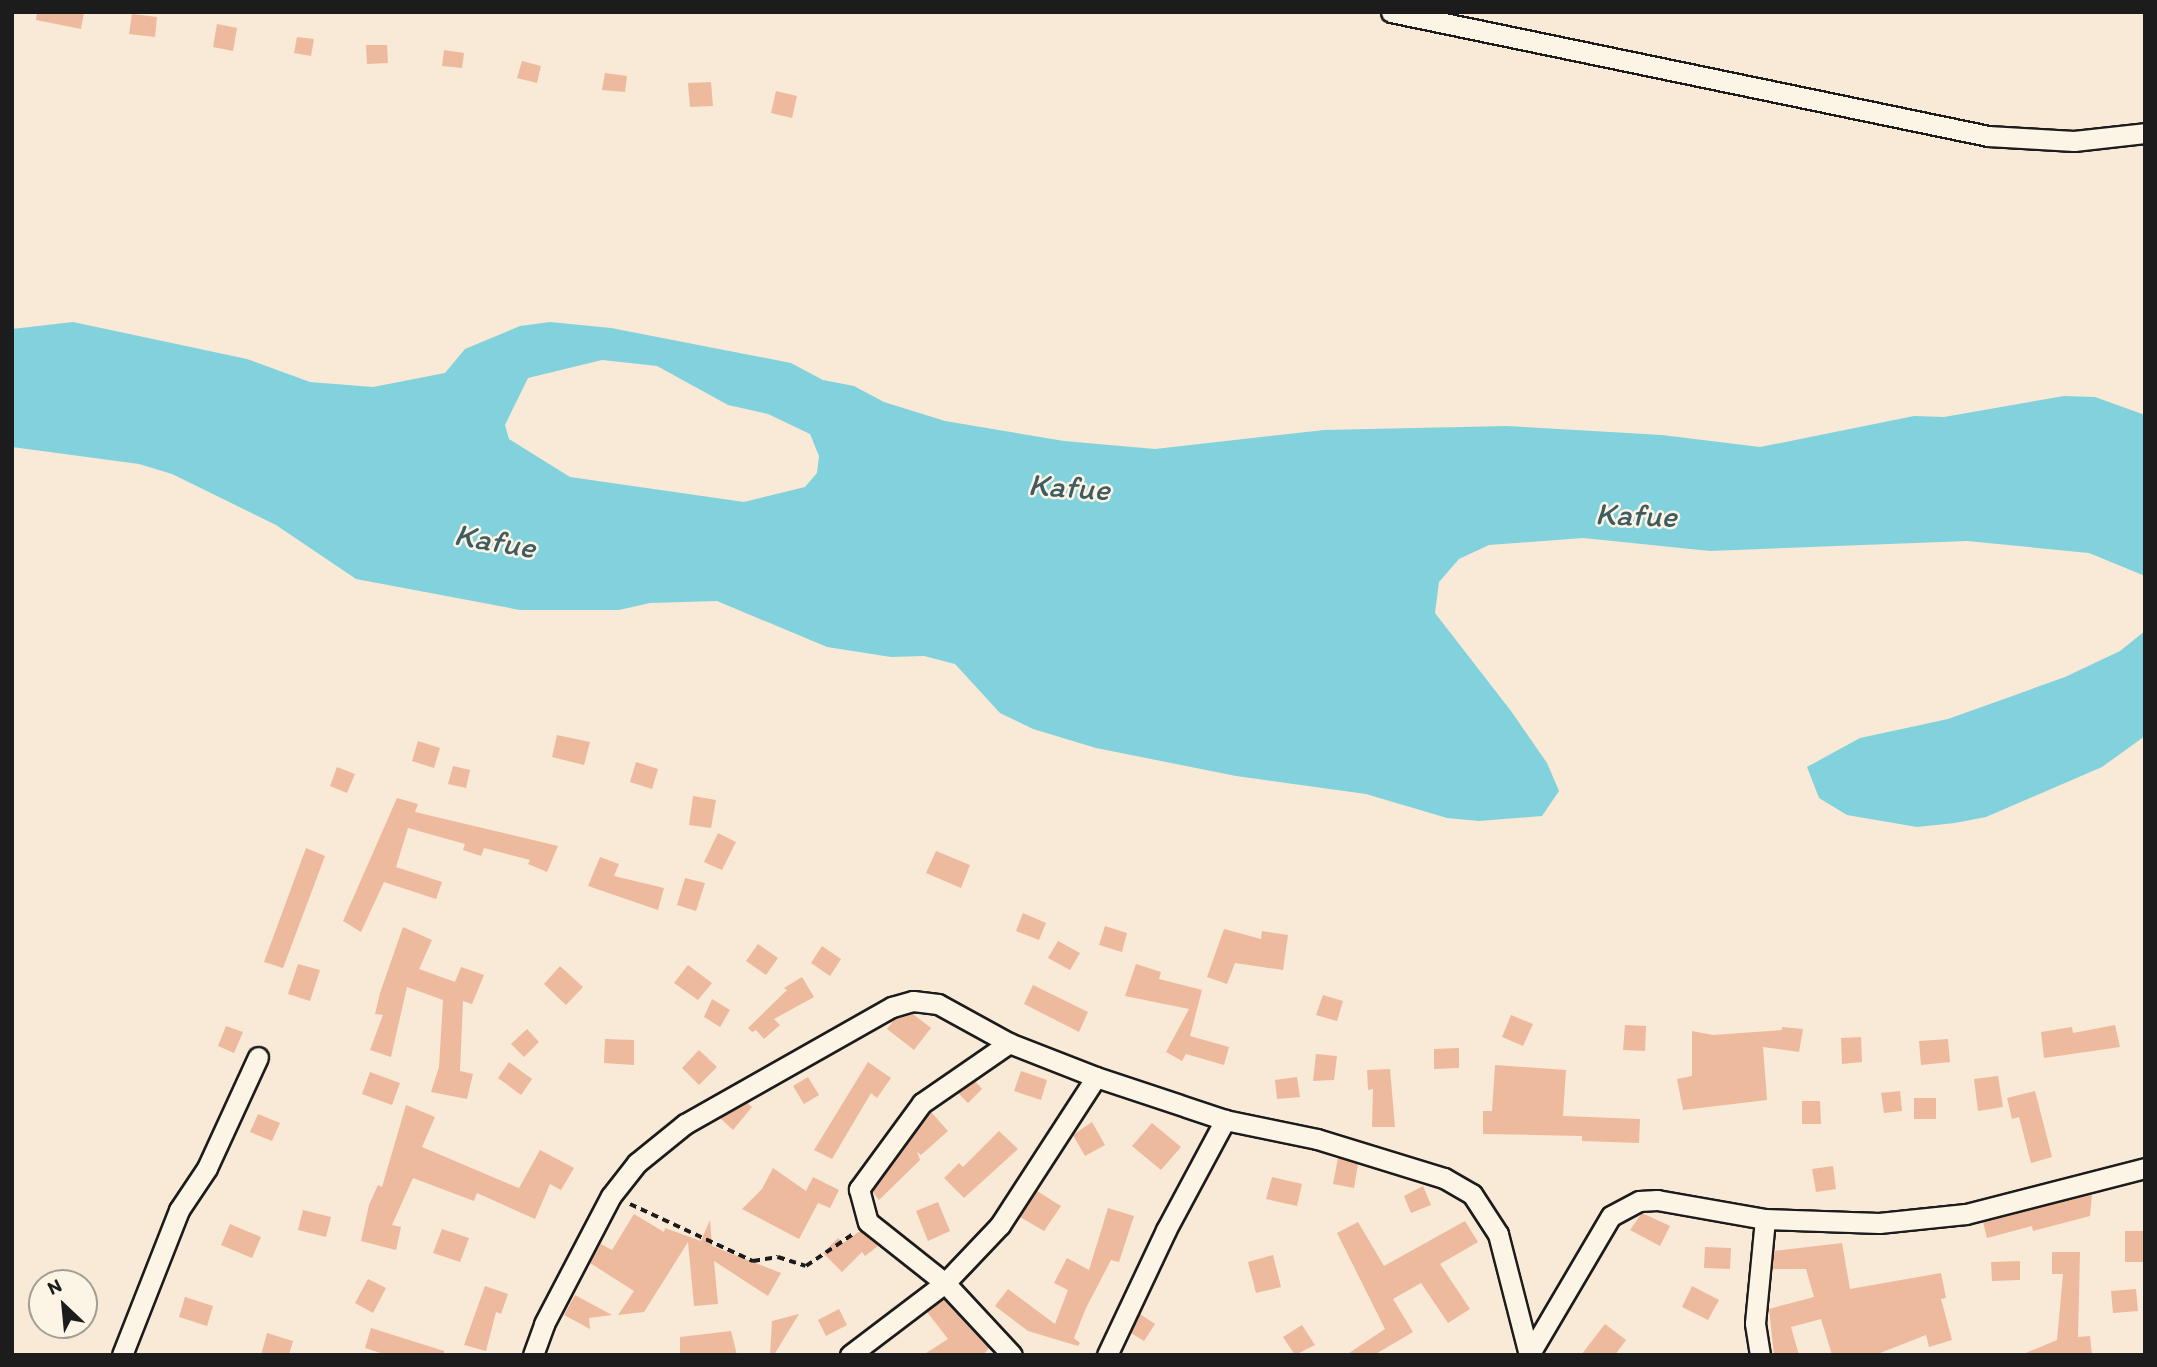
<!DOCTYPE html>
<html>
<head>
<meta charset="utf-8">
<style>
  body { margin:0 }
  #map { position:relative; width:2157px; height:1367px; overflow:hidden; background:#f9e9d7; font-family:Itim,sans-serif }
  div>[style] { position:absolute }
  .water>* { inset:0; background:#82d2dd }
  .building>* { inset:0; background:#edba9e }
  .path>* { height:3.5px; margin-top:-1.75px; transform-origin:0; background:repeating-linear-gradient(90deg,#1c1c1c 0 7px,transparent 0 12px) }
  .roads { filter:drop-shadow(2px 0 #1c1c1c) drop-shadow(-2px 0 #1c1c1c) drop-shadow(0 2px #1c1c1c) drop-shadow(0 -2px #1c1c1c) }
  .minor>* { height:19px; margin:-9.5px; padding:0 9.5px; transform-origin:9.5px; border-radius:9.5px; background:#fcf5e5 }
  span { translate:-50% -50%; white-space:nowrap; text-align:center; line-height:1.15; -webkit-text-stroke:5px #fcf5e5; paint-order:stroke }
  .water-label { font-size:32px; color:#405c60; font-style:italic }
  .frame { position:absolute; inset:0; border:14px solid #1c1c1c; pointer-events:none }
  .north { position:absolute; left:28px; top:1269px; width:70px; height:70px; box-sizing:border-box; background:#fcf5e5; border:2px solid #a29e95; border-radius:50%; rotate:334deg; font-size:19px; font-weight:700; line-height:28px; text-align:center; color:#1c1c1c }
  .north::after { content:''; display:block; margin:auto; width:24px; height:32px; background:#1c1c1c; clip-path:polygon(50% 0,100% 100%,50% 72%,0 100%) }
</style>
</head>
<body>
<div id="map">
  <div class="water">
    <div style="clip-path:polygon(evenodd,73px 322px,247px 359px,310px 382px,373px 387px,445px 373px,465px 349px,520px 326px,550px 322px,611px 328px,791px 363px,823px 380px,854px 386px,884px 402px,945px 421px,1064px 441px,1155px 449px,1324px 430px,1507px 426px,1662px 435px,1760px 447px,1914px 416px,1944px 417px,2064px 396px,2095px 397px,2145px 415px,2145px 576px,2089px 553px,1967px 541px,1710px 551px,1583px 538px,1489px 545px,1459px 559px,1439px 582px,1435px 613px,1511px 711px,1547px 763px,1559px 791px,1542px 816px,1479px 821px,1447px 818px,1366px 794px,1236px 776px,1096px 748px,1033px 729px,1000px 713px,955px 664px,924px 656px,891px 657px,827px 647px,717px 601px,650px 603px,619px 610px,520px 610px,356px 579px,276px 525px,172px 474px,139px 464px,12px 447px,12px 329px,73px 322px,602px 360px,657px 366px,728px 405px,768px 414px,810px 434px,819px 456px,817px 473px,805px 487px,744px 502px,570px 477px,509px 439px,505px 425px,528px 378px,602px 360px)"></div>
    <div style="clip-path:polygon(2145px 631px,2145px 736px,2102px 767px,1986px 817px,1955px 823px,1917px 827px,1847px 815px,1819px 798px,1807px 767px,1860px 738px,1948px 719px,2065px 677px,2120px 651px)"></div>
  </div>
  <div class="building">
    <div style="clip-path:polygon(37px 12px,84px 12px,81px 29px,36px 20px)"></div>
    <div style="clip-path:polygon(132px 14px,157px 17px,155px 37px,129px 34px)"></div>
    <div style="clip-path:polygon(217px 24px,237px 28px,233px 51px,213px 47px)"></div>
    <div style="clip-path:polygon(297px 37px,314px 39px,311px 56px,294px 53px)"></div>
    <div style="clip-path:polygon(366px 45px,387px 45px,388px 63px,367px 64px)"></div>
    <div style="clip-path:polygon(444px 50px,464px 53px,462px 68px,442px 66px)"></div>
    <div style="clip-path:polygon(522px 61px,541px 66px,537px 83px,517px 78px)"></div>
    <div style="clip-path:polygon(605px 73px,627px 76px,625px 92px,602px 90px)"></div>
    <div style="clip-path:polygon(711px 82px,713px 106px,690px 107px,688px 83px)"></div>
    <div style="clip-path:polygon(776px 91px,797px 96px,792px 118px,771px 113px)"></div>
    <div style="clip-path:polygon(557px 735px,590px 742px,584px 765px,552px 757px)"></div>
    <div style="clip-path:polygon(418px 741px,440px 748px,434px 768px,412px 761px)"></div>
    <div style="clip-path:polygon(636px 762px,658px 769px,652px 789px,630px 782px)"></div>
    <div style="clip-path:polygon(453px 766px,470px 770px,466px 788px,448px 784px)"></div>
    <div style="clip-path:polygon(337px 767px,355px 774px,347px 793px,330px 786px)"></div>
    <div style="clip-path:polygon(693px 796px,716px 800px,711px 828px,689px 825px)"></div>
    <div style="clip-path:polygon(397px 798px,418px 804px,415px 812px,558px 846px,547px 872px,528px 864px,530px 860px,484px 848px,481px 856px,463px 850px,465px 844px,408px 828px,396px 867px,442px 882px,436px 899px,384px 882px,361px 932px,343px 921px)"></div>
    <div style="clip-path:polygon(718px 833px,736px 842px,722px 870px,704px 862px)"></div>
    <div style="clip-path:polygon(306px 848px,325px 856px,283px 968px,264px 962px)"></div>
    <div style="clip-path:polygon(936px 851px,970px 865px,961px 888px,926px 873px)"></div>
    <div style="clip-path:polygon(600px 857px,619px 864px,614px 876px,664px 888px,658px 910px,588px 886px)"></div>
    <div style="clip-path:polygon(685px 878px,705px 883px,696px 911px,677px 905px)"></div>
    <div style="clip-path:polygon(1023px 913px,1046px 923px,1039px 940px,1016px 931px)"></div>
    <div style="clip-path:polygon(1105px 926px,1127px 933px,1122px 952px,1099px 945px)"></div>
    <div style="clip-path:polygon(403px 927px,432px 940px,419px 969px,455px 982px,461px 967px,484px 975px,472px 1004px,463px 1001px,460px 1071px,473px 1074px,467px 1099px,431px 1092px,439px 1067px,443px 1000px,407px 987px,391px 1057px,370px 1050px,383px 1015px,375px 1014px,380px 993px)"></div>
    <div style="clip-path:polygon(1224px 929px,1261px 939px,1262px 931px,1288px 935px,1283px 970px,1235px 963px,1227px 984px,1207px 977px)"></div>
    <div style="clip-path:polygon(1058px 941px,1080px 953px,1070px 970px,1048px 958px)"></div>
    <div style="clip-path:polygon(758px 944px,778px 958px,766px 975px,746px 961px)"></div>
    <div style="clip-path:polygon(822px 946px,841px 959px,830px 976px,811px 963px)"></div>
    <div style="clip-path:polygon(298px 964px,320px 970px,310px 1001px,288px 994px)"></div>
    <div style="clip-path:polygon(1136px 964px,1161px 972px,1159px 979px,1202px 990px,1190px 1036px,1229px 1047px,1224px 1065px,1186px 1054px,1182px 1061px,1166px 1052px,1189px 1009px,1125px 996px)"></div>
    <div style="clip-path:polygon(688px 965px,712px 983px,698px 1000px,674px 983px)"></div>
    <div style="clip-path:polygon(560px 966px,583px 987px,566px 1005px,544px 984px)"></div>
    <div style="clip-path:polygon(802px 977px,814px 997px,774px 1019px,780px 1025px,764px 1039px,756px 1030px,752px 1032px,748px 1028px,787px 990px,784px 988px)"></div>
    <div style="clip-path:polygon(1033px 985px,1088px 1012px,1079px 1032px,1024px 1004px)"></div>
    <div style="clip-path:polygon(1323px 995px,1343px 1001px,1337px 1021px,1316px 1015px)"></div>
    <div style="clip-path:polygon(712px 999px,730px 1010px,720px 1027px,704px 1017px)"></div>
    <div style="clip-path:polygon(913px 1014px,931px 1028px,914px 1050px,887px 1029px,894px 1020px)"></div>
    <div style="clip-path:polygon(1511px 1015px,1533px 1024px,1523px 1046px,1502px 1037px)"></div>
    <div style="clip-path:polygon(1625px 1025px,1646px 1026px,1645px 1051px,1623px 1050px)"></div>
    <div style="clip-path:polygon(2115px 1025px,2120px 1047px,2044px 1058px,2041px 1032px,2072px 1027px,2073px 1033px)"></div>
    <div style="clip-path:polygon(226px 1026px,243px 1032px,234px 1053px,218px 1046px)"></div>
    <div style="clip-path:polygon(1782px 1027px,1803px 1029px,1799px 1052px,1763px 1047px,1767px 1100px,1683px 1110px,1677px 1079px,1692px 1076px,1692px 1031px,1713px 1035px,1782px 1030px)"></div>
    <div style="clip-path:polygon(527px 1029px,539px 1042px,524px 1057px,511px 1044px)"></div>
    <div style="clip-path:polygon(1861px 1037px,1862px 1062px,1842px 1064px,1841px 1038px)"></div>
    <div style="clip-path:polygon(605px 1039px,634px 1040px,634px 1065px,604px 1063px)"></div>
    <div style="clip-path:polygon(1948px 1039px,1950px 1062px,1921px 1065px,1919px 1041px)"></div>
    <div style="clip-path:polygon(1459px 1048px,1459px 1068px,1434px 1069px,1434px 1049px)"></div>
    <div style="clip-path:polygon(699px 1050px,717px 1067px,699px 1085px,682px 1068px)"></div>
    <div style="clip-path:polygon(1316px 1054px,1337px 1056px,1334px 1080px,1313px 1081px)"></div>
    <div style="clip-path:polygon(509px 1062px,532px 1079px,521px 1095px,498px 1078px)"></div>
    <div style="clip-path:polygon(868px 1062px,891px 1078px,877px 1098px,871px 1093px,832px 1159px,814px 1150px)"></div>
    <div style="clip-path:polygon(1495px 1065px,1566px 1070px,1563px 1116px,1640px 1119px,1639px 1143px,1582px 1141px,1582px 1136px,1483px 1134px,1483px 1111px,1492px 1111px)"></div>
    <div style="clip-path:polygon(1390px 1069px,1395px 1127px,1372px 1127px,1373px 1089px,1368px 1090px,1367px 1070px)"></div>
    <div style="clip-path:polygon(1021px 1071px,1047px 1080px,1041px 1100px,1014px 1091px)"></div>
    <div style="clip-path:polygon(370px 1072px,400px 1083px,392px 1105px,362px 1094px)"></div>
    <div style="clip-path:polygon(1998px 1076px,2003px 1107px,1978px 1111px,1974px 1079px)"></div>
    <div style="clip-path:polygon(808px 1077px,819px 1095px,804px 1104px,793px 1086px)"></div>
    <div style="clip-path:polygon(1297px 1077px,1300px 1097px,1277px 1099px,1275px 1080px)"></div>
    <div style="clip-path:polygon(975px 1081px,982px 1089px,968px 1103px,958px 1093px)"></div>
    <div style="clip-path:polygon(1900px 1091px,1902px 1111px,1884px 1113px,1881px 1093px)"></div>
    <div style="clip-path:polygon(2035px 1091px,2052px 1157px,2031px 1163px,2019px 1117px,2012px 1119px,2007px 1098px)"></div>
    <div style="clip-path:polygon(1914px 1098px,1936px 1098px,1936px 1119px,1914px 1119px)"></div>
    <div style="clip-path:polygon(1802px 1101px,1820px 1101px,1821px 1124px,1802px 1124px)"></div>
    <div style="clip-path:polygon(747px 1103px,752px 1107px,733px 1130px,720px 1118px)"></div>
    <div style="clip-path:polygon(406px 1105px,435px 1117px,422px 1147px,509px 1184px,519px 1188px,540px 1150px,574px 1168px,561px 1190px,550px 1184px,535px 1219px,477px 1193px,474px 1201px,413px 1178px,392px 1225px,401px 1227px,396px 1250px,361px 1241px,369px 1205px,378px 1185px,382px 1187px)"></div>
    <div style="clip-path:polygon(931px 1112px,948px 1131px,921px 1155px,917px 1152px,920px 1160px,879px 1200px,872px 1191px)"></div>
    <div style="clip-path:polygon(258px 1114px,280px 1123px,272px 1141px,250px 1132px)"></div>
    <div style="clip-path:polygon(1092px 1122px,1105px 1145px,1085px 1156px,1073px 1135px)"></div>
    <div style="clip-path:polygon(1152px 1123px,1181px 1147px,1161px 1170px,1132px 1146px)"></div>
    <div style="clip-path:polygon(999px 1131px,1018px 1149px,964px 1198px,944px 1178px,959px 1163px,963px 1167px)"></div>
    <div style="clip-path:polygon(1338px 1158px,1358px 1164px,1354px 1188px,1333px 1184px)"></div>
    <div style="clip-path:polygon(1833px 1166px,1836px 1189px,1816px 1192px,1812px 1169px)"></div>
    <div style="clip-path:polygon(773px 1168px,806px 1191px,813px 1177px,839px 1190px,830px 1208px,818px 1203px,799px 1239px,742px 1209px,762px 1189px)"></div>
    <div style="clip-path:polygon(1272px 1177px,1302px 1184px,1297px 1206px,1266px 1199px)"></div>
    <div style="clip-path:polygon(1423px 1186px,1431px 1205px,1411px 1213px,1404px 1196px)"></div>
    <div style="clip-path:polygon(1037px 1191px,1061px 1206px,1044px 1231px,1020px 1217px)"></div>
    <div style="clip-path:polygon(2092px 1194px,2090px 1216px,2033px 1231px,2032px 1226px,1987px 1238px,1983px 1222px)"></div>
    <div style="clip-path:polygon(938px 1202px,950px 1231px,928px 1241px,916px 1211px)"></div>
    <div style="clip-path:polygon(1108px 1208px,1134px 1216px,1119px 1262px,1111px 1260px,1086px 1308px,1074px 1338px,1080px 1343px,1078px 1346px,1028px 1331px,995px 1306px,1008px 1289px,1055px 1324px,1068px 1290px,1054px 1283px,1067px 1258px,1089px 1270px)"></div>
    <div style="clip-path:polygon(303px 1210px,331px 1217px,326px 1237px,298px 1230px)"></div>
    <div style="clip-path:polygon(1642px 1213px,1670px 1226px,1660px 1246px,1630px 1230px)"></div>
    <div style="clip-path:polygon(634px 1214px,664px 1232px,665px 1228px,701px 1241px,710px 1220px,712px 1246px,781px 1273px,768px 1296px,714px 1261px,718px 1304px,694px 1306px,688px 1242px,644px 1312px,618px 1315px,634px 1291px,590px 1263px,601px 1244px,612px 1250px)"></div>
    <div style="clip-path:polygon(1465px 1221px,1478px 1242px,1440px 1264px,1470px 1309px,1448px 1323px,1421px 1283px,1393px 1299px,1413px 1332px,1374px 1355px,1346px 1355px,1385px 1329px,1337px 1233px,1358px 1222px,1384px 1266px)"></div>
    <div style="clip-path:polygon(230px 1224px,261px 1237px,252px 1258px,221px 1245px)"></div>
    <div style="clip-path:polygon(442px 1229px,469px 1238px,460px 1262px,433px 1253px)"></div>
    <div style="clip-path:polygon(860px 1231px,878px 1246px,865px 1256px,862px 1252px,842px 1272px,823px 1253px,838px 1238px,843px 1243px)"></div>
    <div style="clip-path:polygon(2125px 1231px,2145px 1231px,2145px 1262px,2125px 1262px)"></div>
    <div style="clip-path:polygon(1842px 1243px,1850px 1289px,1941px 1273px,1946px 1298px,1941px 1299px,1952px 1340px,1929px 1347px,1926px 1335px,1875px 1355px,1832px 1355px,1821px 1319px,1791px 1327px,1799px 1355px,1774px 1355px,1769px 1309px,1814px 1297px,1806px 1269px,1772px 1269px,1774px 1251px)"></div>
    <div style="clip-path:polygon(1705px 1247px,1731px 1248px,1730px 1269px,1704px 1268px)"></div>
    <div style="clip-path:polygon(2052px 1252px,2080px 1252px,2078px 1337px,2090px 1336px,2092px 1355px,2021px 1355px,2057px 1340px,2063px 1274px,2052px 1274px)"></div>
    <div style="clip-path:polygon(1273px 1255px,1281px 1287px,1256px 1293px,1248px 1262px)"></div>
    <div style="clip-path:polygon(2020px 1261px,2020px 1280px,1992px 1281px,1991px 1262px)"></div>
    <div style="clip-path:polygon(368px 1279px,386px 1288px,373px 1313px,355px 1303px)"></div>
    <div style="clip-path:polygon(485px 1286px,508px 1294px,501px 1314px,496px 1312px,486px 1351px,464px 1345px)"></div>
    <div style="clip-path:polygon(1692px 1286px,1719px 1300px,1708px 1320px,1682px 1307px)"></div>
    <div style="clip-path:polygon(2136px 1289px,2138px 1311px,2113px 1313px,2111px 1291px)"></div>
    <div style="clip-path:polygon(575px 1295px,612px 1315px,589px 1318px,590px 1329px,564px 1315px)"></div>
    <div style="clip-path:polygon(185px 1297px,213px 1306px,207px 1326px,179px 1317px)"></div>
    <div style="clip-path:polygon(944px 1299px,989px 1348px,983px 1355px,923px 1355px,948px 1339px,927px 1312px)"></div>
    <div style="clip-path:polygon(839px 1309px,847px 1325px,826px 1336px,818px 1320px)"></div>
    <div style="clip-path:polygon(799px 1314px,774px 1355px,770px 1355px,772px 1321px)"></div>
    <div style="clip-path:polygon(1140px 1314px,1155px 1324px,1144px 1341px,1131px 1333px)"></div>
    <div style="clip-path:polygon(1605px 1324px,1626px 1340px,1615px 1355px,1581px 1355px)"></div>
    <div style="clip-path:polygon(1302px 1325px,1315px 1345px,1295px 1355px,1283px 1337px)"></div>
    <div style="clip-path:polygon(371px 1328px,444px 1351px,443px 1355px,387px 1355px,365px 1348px)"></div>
    <div style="clip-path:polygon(731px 1331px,737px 1355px,680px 1355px,680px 1337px)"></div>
    <div style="clip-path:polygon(267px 1333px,293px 1341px,289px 1355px,261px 1355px)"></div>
  </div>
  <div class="path">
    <div style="left:630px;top:1204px;width:136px;rotate:24.9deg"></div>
    <div style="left:753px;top:1261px;width:25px;rotate:-9deg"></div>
    <div style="left:778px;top:1257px;width:29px;rotate:18deg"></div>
    <div style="left:806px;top:1266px;width:57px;rotate:-34.2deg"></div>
  </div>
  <div class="roads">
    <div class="minor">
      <div style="left:1391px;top:12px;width:610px;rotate:11.73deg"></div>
      <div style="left:1988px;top:136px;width:86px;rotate:3.3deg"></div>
      <div style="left:2074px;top:141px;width:71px;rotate:-6.4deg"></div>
      <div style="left:1009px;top:1043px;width:106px;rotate:145.4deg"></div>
      <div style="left:922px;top:1103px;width:107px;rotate:126.2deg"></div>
      <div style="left:859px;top:1189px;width:34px;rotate:75deg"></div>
      <div style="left:868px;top:1222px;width:98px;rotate:38.4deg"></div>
      <div style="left:945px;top:1283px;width:98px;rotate:47.1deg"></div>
      <div style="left:122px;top:1355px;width:156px;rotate:-68.5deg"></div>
      <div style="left:179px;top:1210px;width:50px;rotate:-56.3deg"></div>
      <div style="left:207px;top:1168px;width:122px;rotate:-65.3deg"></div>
      <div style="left:533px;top:1355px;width:33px;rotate:-70deg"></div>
      <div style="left:544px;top:1324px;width:144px;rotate:-62.4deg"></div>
      <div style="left:611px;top:1196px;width:42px;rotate:-51.8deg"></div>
      <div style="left:637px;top:1163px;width:62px;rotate:-39.1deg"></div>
      <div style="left:685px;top:1124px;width:238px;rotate:-29.5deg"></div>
      <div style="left:892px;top:1007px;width:22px;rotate:-16deg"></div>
      <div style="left:913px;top:1001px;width:25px;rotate:7deg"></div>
      <div style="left:938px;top:1004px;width:81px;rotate:28.8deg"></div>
      <div style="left:1009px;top:1043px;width:93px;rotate:21.3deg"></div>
      <div style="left:1096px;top:1077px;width:136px;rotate:18.4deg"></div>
      <div style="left:1225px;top:1120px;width:94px;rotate:11.7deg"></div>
      <div style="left:1317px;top:1139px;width:133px;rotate:17.1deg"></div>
      <div style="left:1444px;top:1178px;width:32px;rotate:30deg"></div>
      <div style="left:1472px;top:1194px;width:48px;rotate:57deg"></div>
      <div style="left:1498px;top:1234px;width:125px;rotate:75.6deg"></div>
      <div style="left:850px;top:1355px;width:119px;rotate:-37.2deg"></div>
      <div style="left:945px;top:1283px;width:80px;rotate:-46.5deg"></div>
      <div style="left:1000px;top:1225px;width:176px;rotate:-57deg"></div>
      <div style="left:1107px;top:1355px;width:138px;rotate:-64.7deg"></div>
      <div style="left:1166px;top:1230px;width:125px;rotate:-61.8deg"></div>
      <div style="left:1529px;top:1355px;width:161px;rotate:-59.5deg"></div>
      <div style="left:1611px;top:1216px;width:32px;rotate:-28deg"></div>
      <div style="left:1639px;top:1201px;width:18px;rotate:-3deg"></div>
      <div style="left:1657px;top:1200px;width:110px;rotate:10deg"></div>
      <div style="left:1765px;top:1219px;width:114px;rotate:2deg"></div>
      <div style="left:1879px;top:1223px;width:87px;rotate:-5.9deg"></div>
      <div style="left:1966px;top:1214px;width:185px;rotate:-14.4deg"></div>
      <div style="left:1760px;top:1355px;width:32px;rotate:-99deg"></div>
      <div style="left:1755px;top:1323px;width:104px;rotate:-84.5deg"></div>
    </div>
  </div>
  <div class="water-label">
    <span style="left:1069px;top:487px;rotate:4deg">Kafue</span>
    <span style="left:1636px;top:515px;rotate:2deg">Kafue</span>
    <span style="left:495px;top:541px;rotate:10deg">Kafue</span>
  </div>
  <div class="frame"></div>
  <div class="north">N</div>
</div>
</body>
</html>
